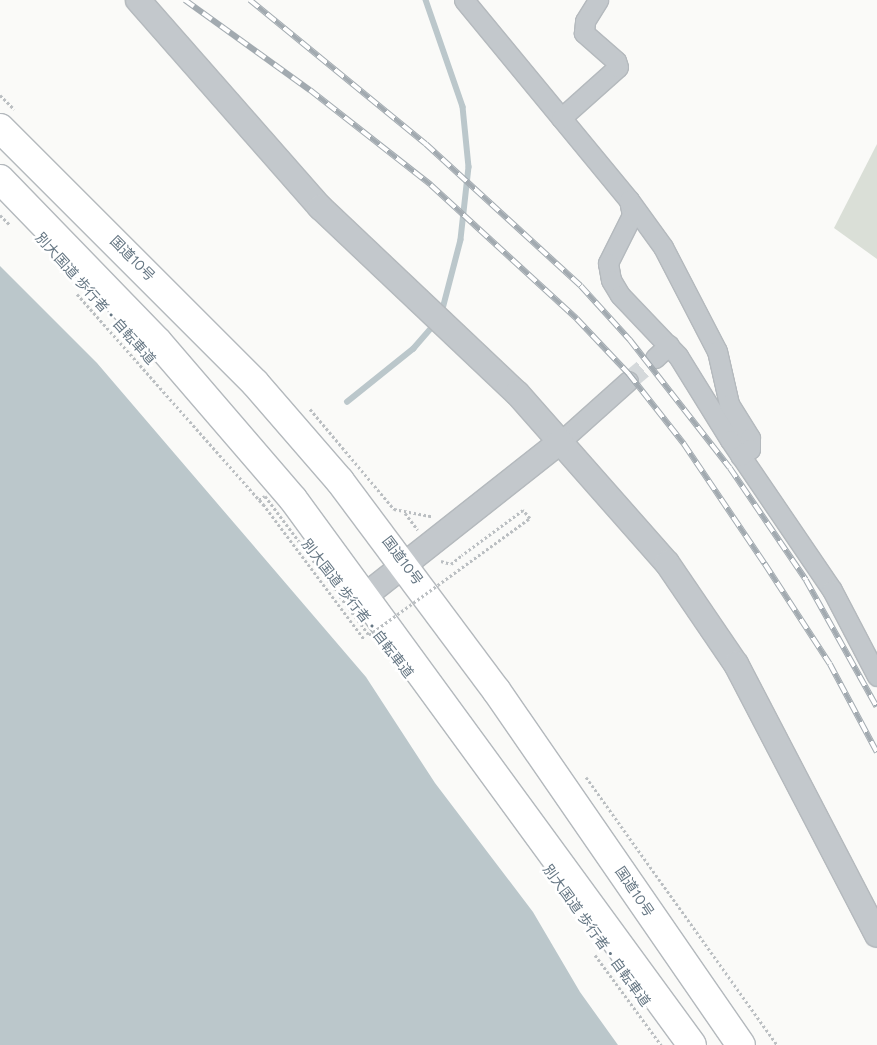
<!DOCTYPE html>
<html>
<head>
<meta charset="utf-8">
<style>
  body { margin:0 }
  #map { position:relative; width:877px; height:1045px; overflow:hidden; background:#fafaf8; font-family:Figtree,"Noto Sans JP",sans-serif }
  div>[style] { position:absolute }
  .green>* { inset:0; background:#dadfd7 }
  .water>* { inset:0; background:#bbc7cb }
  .stream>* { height:5.5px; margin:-2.75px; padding:0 2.75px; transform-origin:2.75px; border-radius:2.75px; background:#bbc7cb }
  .minor-tunnel>* { height:19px; margin-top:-9.5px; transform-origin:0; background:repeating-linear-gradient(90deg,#d5d9db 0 19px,transparent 0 28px) }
  .path>* { height:3px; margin-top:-1.5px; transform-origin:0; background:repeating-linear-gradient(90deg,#bbbfc2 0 2.5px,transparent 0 5px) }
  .roads { filter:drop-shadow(1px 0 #b4b9bd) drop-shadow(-1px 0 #b4b9bd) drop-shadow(0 1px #b4b9bd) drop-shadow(0 -1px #b4b9bd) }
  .minor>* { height:19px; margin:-9.5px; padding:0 9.5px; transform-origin:9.5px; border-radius:9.5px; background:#c3c8cc }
  .tertiary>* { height:24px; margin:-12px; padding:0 12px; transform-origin:12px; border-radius:12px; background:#c3c8cc }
  .trunk>* { height:28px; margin:-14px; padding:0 14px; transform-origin:14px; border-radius:14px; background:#fff }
  .rail>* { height:5.5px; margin-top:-2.75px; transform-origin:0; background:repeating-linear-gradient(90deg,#fff 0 11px,#a2aab0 0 22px); box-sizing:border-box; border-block:1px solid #a2aab0 }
  .path-bridge>* { height:3px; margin-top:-1.5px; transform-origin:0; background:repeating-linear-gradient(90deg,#bbbfc2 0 2.5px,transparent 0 5px) }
  span { translate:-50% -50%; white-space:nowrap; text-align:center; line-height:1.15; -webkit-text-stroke:5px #fff; paint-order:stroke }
  .street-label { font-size:14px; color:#657683 }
</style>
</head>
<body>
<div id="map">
  <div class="green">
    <div style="clip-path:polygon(877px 144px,877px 259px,834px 228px)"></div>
  </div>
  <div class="water">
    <div style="clip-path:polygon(0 266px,97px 363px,366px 677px,435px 783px,533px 912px,580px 992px,618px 1045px,0 1045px)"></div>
  </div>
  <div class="stream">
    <div style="left:426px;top:0;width:113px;rotate:70.9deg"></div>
    <div style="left:463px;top:107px;width:60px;rotate:84.3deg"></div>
    <div style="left:469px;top:167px;width:73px;rotate:96.3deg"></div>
    <div style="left:461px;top:240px;width:75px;rotate:104.6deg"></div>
    <div style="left:347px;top:402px;width:85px;rotate:-38.8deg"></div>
    <div style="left:413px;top:349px;width:35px;rotate:-49deg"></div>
  </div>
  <div class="minor-tunnel">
    <div style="left:628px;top:381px;width:35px;rotate:-40deg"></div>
  </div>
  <div class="path">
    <div style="left:0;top:95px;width:20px;rotate:45deg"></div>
    <div style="left:0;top:215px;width:14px;rotate:45deg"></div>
    <div style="left:77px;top:294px;width:281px;rotate:48.5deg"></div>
    <div style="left:263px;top:504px;width:169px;rotate:53.2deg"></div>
    <div style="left:310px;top:409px;width:131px;rotate:50deg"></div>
    <div style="left:394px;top:509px;width:38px;rotate:11deg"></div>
    <div style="left:405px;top:513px;width:21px;rotate:53deg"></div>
    <div style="left:441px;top:561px;width:10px;rotate:17deg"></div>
    <div style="left:451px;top:564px;width:14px;rotate:-39deg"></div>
    <div style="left:586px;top:777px;width:329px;rotate:54.5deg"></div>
    <div style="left:595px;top:955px;width:112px;rotate:53.7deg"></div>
  </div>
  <div class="roads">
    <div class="minor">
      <div style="left:464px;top:0;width:259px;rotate:50.5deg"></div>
      <div style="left:629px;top:200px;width:15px;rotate:79deg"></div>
      <div style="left:632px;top:215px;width:54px;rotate:116.6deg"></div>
      <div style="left:608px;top:263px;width:17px;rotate:80deg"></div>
      <div style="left:611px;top:280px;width:17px;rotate:59deg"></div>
      <div style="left:620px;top:295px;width:84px;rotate:46.4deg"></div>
      <div style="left:678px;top:356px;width:99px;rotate:58.2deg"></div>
      <div style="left:730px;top:440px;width:181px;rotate:55.8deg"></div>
      <div style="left:832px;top:590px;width:97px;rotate:62.4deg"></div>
      <div style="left:561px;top:118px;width:76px;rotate:-41.8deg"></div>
      <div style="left:618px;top:67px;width:6px;rotate:-108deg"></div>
      <div style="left:616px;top:61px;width:43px;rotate:-138.8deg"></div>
      <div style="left:584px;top:33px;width:12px;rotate:-85deg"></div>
      <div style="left:585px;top:21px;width:25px;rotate:-58deg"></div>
      <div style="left:629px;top:200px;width:58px;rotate:54.1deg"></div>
      <div style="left:663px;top:247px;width:117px;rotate:62.6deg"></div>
      <div style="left:717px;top:351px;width:54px;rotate:77.2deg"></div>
      <div style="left:729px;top:404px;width:40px;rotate:58deg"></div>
      <div style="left:750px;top:438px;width:11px;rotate:90deg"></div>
      <div style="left:750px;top:449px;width:12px;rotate:145deg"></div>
      <div style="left:655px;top:358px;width:19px;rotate:-43deg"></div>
      <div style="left:561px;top:441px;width:90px;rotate:-41.8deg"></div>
    </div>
    <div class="tertiary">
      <div style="left:138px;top:0;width:276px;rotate:48.7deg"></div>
      <div style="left:320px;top:207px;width:271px;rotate:43.4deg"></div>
      <div style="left:517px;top:393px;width:227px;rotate:48.6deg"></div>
      <div style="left:667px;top:563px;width:122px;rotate:55.7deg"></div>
      <div style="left:736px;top:664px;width:305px;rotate:62.5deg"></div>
      <div style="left:366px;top:595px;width:248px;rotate:-38.3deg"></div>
    </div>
    <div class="trunk">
      <div style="left:0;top:128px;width:361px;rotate:45deg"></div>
      <div style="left:255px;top:383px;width:130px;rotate:49.1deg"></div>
      <div style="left:340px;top:481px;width:261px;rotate:53.3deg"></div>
      <div style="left:496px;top:690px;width:431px;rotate:55.4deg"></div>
      <div style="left:0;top:179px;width:226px;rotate:45.9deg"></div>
      <div style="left:157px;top:341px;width:208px;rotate:49.3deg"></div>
      <div style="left:293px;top:499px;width:676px;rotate:53.84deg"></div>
    </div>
  </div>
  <div class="rail">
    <div style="left:185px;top:0;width:154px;rotate:35.8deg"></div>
    <div style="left:310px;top:90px;width:154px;rotate:38.1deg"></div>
    <div style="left:431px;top:185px;width:198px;rotate:42.5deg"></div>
    <div style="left:577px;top:319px;width:76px;rotate:46.6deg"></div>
    <div style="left:629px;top:374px;width:89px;rotate:51.8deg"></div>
    <div style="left:684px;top:444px;width:145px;rotate:56deg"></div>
    <div style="left:765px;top:564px;width:119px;rotate:57deg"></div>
    <div style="left:830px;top:664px;width:100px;rotate:61.9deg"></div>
    <div style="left:250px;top:0;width:227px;rotate:39.3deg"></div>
    <div style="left:426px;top:144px;width:210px;rotate:42.5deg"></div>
    <div style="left:581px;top:286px;width:73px;rotate:47.8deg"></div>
    <div style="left:630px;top:340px;width:162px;rotate:52deg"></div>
    <div style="left:730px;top:468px;width:135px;rotate:55.8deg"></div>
    <div style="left:806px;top:580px;width:145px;rotate:60.8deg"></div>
  </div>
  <div class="path-bridge">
    <div style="left:259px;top:500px;width:7px;rotate:-34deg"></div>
    <div style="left:265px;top:496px;width:174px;rotate:53.2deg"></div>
    <div style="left:369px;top:635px;width:199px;rotate:-36deg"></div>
    <div style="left:530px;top:518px;width:11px;rotate:-131deg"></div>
    <div style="left:523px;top:510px;width:76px;rotate:143.6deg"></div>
  </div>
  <div class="street-label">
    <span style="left:132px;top:259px;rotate:45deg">国道10号</span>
    <span style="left:95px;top:299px;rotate:48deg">別大国道 歩行者・自転車道</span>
    <span style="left:402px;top:561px;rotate:53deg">国道10号</span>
    <span style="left:357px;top:609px;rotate:52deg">別大国道 歩行者・自転車道</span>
    <span style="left:634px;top:892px;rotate:56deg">国道10号</span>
    <span style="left:596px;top:936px;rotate:54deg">別大国道 歩行者・自転車道</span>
  </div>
</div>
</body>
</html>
